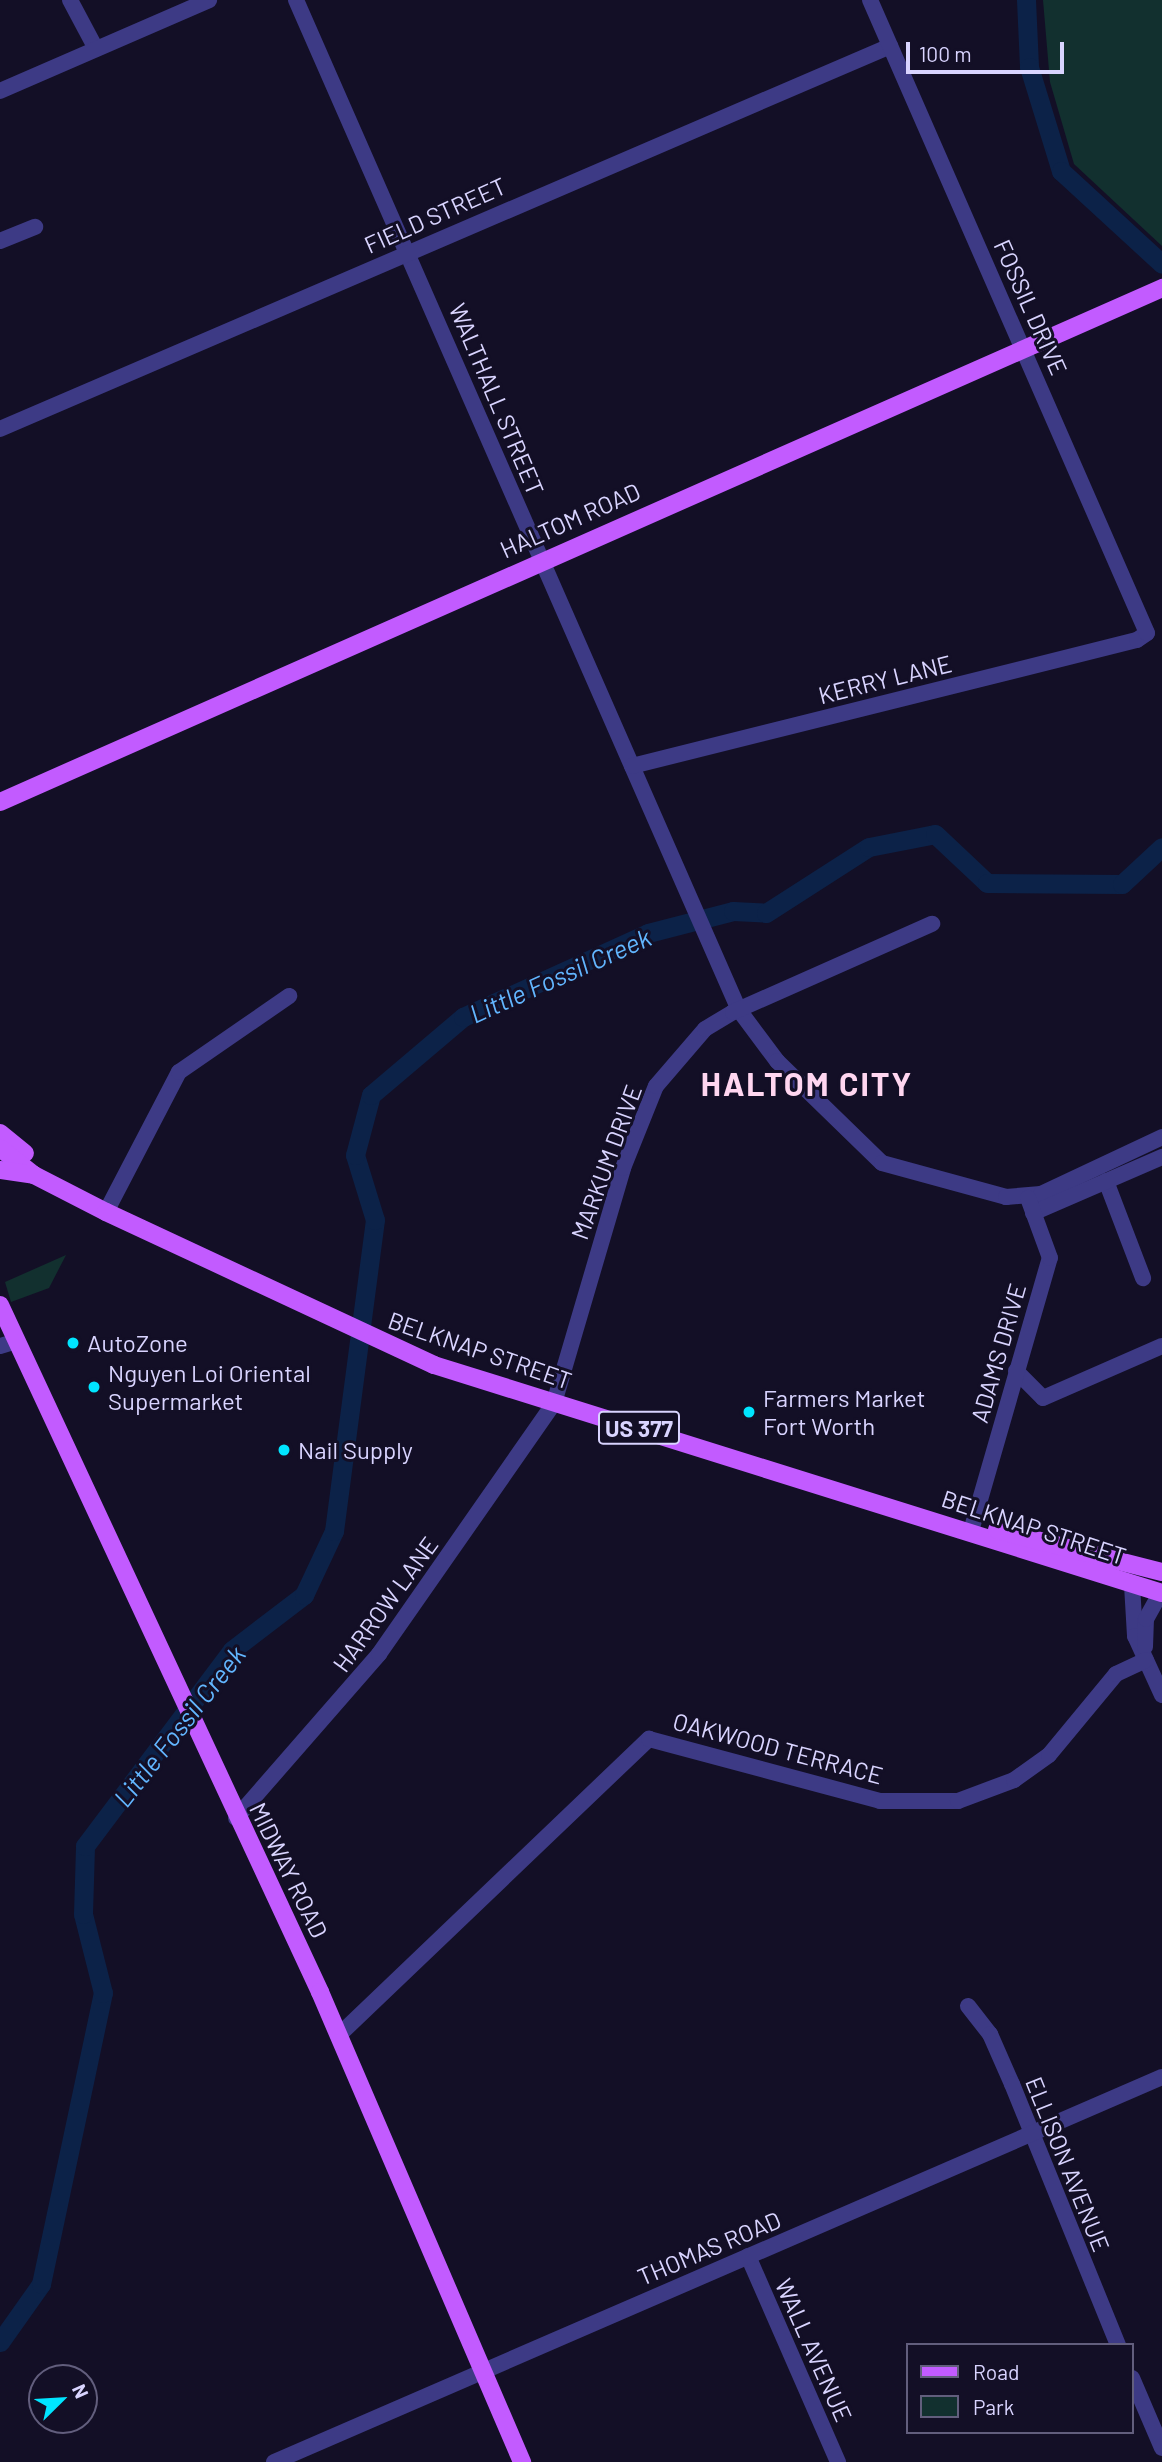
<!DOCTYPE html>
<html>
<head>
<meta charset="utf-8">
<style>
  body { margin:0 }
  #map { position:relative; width:1162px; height:2462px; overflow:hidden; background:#130f26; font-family:Barlow,sans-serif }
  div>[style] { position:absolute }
  .green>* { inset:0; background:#12302f }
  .river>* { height:19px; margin:-9.5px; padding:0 9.5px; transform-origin:9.5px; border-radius:9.5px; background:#0c2248 }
  .minor>* { height:16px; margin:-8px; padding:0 8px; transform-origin:8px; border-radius:8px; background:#3d3a85 }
  .major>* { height:18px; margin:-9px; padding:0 9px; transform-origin:9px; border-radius:9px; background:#c25bff }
  .dots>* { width:19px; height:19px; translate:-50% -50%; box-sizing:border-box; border:4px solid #130f26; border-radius:50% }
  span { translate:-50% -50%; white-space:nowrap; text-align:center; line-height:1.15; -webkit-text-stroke:6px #130f26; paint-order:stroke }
  .shield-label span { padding:2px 5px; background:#130f26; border:2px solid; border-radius:5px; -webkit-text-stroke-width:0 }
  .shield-label { font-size:23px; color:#d9d4ff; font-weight:700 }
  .street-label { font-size:24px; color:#d9d4ff }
  .poi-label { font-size:24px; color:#d9d4ff }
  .left { translate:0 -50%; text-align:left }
  .water-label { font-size:26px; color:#62b6ff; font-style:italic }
  .district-label { font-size:32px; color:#ffd6f0; font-weight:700; letter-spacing:2px }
  .legend { position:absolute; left:906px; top:2343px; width:228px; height:91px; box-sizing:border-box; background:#130f26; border:2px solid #625e7d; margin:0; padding:9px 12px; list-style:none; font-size:21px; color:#d9d4ff }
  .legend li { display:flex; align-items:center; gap:14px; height:35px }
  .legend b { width:35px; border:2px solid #625e7d }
  .north { position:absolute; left:28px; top:2364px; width:70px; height:70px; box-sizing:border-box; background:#130f26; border:2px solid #625e7d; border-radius:50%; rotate:66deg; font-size:19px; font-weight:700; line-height:28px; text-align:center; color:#d9d4ff }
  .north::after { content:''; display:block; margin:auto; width:24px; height:32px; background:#00e5ff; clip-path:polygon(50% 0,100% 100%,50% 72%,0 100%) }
  .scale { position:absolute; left:906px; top:42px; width:158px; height:32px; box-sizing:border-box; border:4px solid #d9d4ff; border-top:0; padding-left:9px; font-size:21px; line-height:24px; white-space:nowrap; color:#d9d4ff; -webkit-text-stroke:5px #130f26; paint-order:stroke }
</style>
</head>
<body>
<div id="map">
  <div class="green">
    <div style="clip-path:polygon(1043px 0,1162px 0,1162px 246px,1074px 164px,1050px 82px)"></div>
    <div style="clip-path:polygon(66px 1255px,49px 1288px,11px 1302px,5px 1282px)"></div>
  </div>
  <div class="river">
    <div style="left:1026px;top:0;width:67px;rotate:87.4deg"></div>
    <div style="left:1029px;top:67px;width:109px;rotate:72.9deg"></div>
    <div style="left:1061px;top:171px;width:137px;rotate:42.6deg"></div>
    <div style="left:0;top:2342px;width:71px;rotate:-54.7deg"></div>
    <div style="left:41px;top:2284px;width:298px;rotate:-78deg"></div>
    <div style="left:103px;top:1993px;width:81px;rotate:-104.2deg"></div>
    <div style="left:83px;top:1914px;width:68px;rotate:-88.3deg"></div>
    <div style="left:85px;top:1846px;width:245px;rotate:-53.1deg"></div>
    <div style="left:232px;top:1650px;width:91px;rotate:-37.4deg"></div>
    <div style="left:304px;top:1595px;width:71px;rotate:-64.9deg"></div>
    <div style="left:334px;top:1531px;width:314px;rotate:-82.5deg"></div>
    <div style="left:375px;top:1220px;width:68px;rotate:-107.1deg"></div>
    <div style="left:355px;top:1155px;width:62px;rotate:-75.1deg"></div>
    <div style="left:371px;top:1095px;width:121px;rotate:-40.3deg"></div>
    <div style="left:463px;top:1017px;width:203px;rotate:-24.4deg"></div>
    <div style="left:648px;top:933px;width:88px;rotate:-14.5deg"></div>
    <div style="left:733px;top:911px;width:33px;rotate:3deg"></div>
    <div style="left:766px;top:913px;width:122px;rotate:-32.7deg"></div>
    <div style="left:869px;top:847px;width:67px;rotate:-11.1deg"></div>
    <div style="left:935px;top:834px;width:71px;rotate:43.3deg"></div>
    <div style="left:987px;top:883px;width:135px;rotate:0.4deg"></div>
    <div style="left:1122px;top:884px;width:54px;rotate:-42.8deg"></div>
  </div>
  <div class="minor">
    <div style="left:70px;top:0;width:55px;rotate:62deg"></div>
    <div style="left:296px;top:0;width:1103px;rotate:66.32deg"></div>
    <div style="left:739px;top:1010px;width:64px;rotate:53.3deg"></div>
    <div style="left:777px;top:1061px;width:146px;rotate:44.2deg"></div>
    <div style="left:882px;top:1163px;width:129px;rotate:15.3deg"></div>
    <div style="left:1006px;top:1197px;width:35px;rotate:-5deg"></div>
    <div style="left:1041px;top:1194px;width:134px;rotate:-25.2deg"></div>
    <div style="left:0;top:91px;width:228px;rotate:-23.5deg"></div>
    <div style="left:0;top:241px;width:38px;rotate:-22deg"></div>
    <div style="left:0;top:429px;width:969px;rotate:-23.28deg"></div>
    <div style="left:632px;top:766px;width:520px;rotate:-14.01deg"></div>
    <div style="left:1137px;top:640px;width:12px;rotate:-35deg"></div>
    <div style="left:1147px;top:633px;width:691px;rotate:-113.63deg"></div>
    <div style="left:1106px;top:1181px;width:104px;rotate:69.1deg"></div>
    <div style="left:106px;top:1212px;width:158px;rotate:-62.5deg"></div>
    <div style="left:179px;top:1072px;width:134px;rotate:-34.6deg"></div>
    <div style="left:1033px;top:1213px;width:141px;rotate:-23.5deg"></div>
    <div style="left:0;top:1346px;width:17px;rotate:-17deg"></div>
    <div style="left:1016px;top:1371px;width:38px;rotate:45deg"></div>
    <div style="left:1043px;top:1398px;width:130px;rotate:-23.6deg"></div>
    <div style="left:973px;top:1524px;width:277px;rotate:-73.9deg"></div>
    <div style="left:1050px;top:1258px;width:64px;rotate:-110.1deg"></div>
    <div style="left:1132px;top:1585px;width:51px;rotate:86.6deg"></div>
    <div style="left:1135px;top:1636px;width:65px;rotate:65.4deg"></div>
    <div style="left:1145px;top:1647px;width:28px;rotate:-88deg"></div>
    <div style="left:1146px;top:1619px;width:31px;rotate:-61deg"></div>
    <div style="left:236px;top:1818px;width:218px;rotate:-48.9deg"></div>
    <div style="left:379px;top:1654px;width:306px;rotate:-55.1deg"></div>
    <div style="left:554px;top:1403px;width:245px;rotate:-73.6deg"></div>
    <div style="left:623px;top:1168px;width:88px;rotate:-68.1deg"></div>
    <div style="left:656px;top:1086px;width:75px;rotate:-49.3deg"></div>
    <div style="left:705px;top:1029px;width:33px;rotate:-31deg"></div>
    <div style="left:733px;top:1012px;width:218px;rotate:-23.9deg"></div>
    <div style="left:968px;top:2006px;width:36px;rotate:52deg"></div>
    <div style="left:990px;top:2034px;width:55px;rotate:66.3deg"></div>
    <div style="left:1012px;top:2084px;width:282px;rotate:67.9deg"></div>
    <div style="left:339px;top:2035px;width:429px;rotate:-43.7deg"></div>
    <div style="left:649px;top:1739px;width:239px;rotate:15deg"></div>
    <div style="left:880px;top:1801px;width:78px"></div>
    <div style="left:958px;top:1801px;width:60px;rotate:-20.6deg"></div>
    <div style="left:1014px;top:1780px;width:43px;rotate:-35.5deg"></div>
    <div style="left:1049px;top:1755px;width:105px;rotate:-50.4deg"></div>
    <div style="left:1116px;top:1674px;width:33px;rotate:-25deg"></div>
    <div style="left:748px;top:2256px;width:225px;rotate:66.4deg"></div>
    <div style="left:1132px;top:2378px;width:76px;rotate:66.8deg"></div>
    <div style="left:274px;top:2462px;width:968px;rotate:-23.44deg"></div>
  </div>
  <div class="major">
    <div style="left:0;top:802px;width:1271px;rotate:-23.86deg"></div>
    <div style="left:0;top:1133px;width:32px;rotate:39deg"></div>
    <div style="left:0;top:1148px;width:43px;rotate:38.5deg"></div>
    <div style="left:34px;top:1175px;width:81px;rotate:27.2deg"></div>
    <div style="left:106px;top:1212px;width:362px;rotate:25deg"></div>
    <div style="left:434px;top:1365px;width:763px;rotate:17.39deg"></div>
    <div style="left:0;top:1170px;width:34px;rotate:8deg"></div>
    <div style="left:0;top:1305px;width:758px;rotate:65.02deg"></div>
    <div style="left:320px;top:1992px;width:512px;rotate:66.74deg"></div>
    <div style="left:997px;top:1530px;width:170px;rotate:14.3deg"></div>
  </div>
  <div class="dots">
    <div style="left:73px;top:1343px;background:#00e5ff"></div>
    <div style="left:94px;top:1387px;background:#00e5ff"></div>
    <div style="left:749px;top:1412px;background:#00e5ff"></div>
    <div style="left:284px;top:1450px;background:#00e5ff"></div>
  </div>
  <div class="shield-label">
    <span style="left:639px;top:1428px">US 377</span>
  </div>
  <div class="street-label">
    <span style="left:435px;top:215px;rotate:-24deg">FIELD STREET</span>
    <span style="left:1031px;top:307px;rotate:66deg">FOSSIL DRIVE</span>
    <span style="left:497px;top:399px;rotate:67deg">WALTHALL STREET</span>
    <span style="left:570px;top:520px;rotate:-24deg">HALTOM ROAD</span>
    <span style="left:885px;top:679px;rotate:-14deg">KERRY LANE</span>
    <span style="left:606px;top:1162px;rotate:-70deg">MARKUM DRIVE</span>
    <span style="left:480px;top:1350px;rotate:19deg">BELKNAP STREET</span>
    <span style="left:998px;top:1353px;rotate:-74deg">ADAMS DRIVE</span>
    <span style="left:1034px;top:1527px;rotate:18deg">BELKNAP STREET</span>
    <span style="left:385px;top:1604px;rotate:-54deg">HARROW LANE</span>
    <span style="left:778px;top:1748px;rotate:15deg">OAKWOOD TERRACE</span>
    <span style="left:289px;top:1870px;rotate:64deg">MIDWAY ROAD</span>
    <span style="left:1068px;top:2164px;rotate:68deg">ELLISON AVENUE</span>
    <span style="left:709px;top:2248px;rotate:-23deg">THOMAS ROAD</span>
    <span style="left:814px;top:2350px;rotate:66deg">WALL AVENUE</span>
  </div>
  <div class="poi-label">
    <span class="left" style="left:87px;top:1343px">AutoZone</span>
    <span class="left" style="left:108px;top:1387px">Nguyen Loi Oriental<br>Supermarket</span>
    <span class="left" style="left:763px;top:1412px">Farmers Market<br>Fort Worth</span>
    <span class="left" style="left:298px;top:1450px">Nail Supply</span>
  </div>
  <div class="water-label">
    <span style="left:560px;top:975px;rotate:-24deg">Little Fossil Creek</span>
    <span style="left:179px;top:1726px;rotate:-52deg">Little Fossil Creek</span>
  </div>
  <div class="district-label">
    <span style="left:807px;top:1083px">HALTOM CITY</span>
  </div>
  <ul class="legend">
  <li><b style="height:9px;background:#c25bff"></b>Road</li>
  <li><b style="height:19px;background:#12302f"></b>Park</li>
  </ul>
  <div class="north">N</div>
  <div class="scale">100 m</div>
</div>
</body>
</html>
